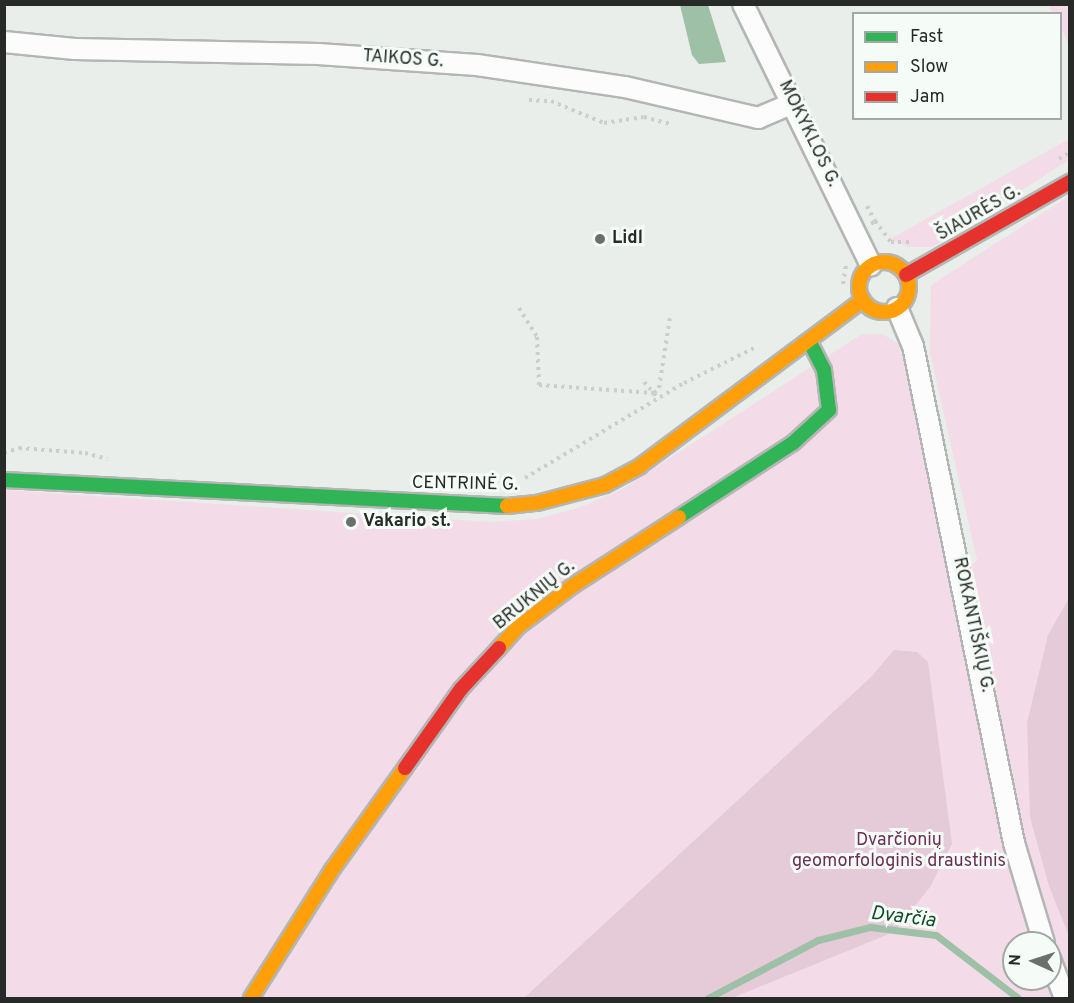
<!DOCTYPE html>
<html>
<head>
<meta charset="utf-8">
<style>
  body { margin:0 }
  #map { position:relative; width:1074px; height:1003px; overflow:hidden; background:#e9eeea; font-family:Overpass,sans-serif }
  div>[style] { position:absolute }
  .green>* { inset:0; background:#f3dce8 }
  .forest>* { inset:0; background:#e5cad8 }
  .water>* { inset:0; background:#9dc0a6 }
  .stream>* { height:7px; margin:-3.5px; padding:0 3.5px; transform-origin:3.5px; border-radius:3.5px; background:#9dc0a6 }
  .path>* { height:4px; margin-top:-2px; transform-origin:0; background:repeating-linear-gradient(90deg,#cccdcc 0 3px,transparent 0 7.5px) }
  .roads { filter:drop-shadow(2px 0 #b3b6b4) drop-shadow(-2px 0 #b3b6b4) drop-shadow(0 2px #b3b6b4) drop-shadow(0 -2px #b3b6b4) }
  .street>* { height:20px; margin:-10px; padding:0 10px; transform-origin:10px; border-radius:10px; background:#fcfcfc }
  .fast>* { height:14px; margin:-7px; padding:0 7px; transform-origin:7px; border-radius:7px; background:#30b455 }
  .slow>* { height:14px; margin:-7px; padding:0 7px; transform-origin:7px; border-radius:7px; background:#ff9f0a }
  .slow>.ring { margin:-7px; padding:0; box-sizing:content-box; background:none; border:14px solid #ff9f0a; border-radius:50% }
  .jam>* { height:14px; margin:-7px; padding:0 7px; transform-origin:7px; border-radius:7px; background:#e5322d }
  .dots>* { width:16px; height:16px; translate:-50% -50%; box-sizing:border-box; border:3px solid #f5fcf7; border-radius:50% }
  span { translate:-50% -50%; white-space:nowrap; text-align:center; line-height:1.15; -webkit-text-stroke:6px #f5fcf7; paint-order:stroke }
  .street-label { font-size:18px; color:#282a28 }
  .poi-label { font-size:18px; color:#282a28; font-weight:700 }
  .left { translate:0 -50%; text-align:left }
  .park-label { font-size:18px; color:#6e2f56 }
  .water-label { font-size:20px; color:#124927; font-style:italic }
  .frame { position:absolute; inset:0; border:6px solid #282a28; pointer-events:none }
  .legend { position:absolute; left:852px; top:12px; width:210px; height:108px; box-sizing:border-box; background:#f5fcf7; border:2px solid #a3a8a4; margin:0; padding:8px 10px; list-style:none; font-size:18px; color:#282a28 }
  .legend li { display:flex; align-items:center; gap:12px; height:30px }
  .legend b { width:30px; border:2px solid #a3a8a4 }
  .north { position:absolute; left:1002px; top:931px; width:60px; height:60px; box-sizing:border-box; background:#f5fcf7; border:2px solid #a3a8a4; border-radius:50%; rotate:273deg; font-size:16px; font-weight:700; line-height:24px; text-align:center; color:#282a28 }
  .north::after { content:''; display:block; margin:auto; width:21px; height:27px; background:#6c6f6c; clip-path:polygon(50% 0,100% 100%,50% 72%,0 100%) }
</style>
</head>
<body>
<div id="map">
  <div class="green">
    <div style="clip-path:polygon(1048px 5px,1069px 5px,1069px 45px,1061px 28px,1060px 14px,1053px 13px)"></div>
    <div style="clip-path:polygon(1069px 139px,1069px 160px,933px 247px,908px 247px,890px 239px)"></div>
    <div style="clip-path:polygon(evenodd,1069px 196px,1069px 998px,5px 998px,4px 490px,491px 522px,536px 519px,578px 508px,619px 491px,862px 334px,883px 334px,898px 344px,913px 387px,956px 583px,977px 560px,930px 353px,931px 285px,1069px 196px,1014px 943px,1050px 943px,1050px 979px,1014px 979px,1014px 943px)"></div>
  </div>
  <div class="forest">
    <div style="clip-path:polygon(1069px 598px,1069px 936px,1049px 886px,1030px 817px,1027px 723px,1048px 635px)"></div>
    <div style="clip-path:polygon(894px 650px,917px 652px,928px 662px,952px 844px,930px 887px,894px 932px,732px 998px,524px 998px,871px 677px)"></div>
  </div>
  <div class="water">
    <div style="clip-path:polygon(680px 5px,708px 5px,726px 62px,699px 64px,692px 55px)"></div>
  </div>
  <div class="stream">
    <div style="left:708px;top:998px;width:124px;rotate:-27.8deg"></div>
    <div style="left:818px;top:940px;width:54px;rotate:-14deg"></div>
    <div style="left:870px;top:927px;width:66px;rotate:6.9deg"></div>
    <div style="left:936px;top:935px;width:103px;rotate:37.5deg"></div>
  </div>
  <div class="path">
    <div style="left:529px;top:100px;width:22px;rotate:3deg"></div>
    <div style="left:551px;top:101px;width:57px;rotate:22.5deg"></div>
    <div style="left:604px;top:123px;width:40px;rotate:-8.5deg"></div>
    <div style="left:644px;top:117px;width:30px;rotate:15deg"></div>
    <div style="left:1059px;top:159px;width:13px;rotate:-32deg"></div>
    <div style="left:867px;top:206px;width:17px;rotate:62deg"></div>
    <div style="left:871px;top:224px;width:5px;rotate:-37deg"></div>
    <div style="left:875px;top:221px;width:26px;rotate:53deg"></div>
    <div style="left:891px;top:242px;width:21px"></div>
    <div style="left:843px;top:284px;width:19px;rotate:-81deg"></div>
    <div style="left:519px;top:308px;width:34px;rotate:58deg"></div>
    <div style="left:537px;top:337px;width:48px;rotate:87.6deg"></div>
    <div style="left:539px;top:385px;width:115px;rotate:4deg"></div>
    <div style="left:654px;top:393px;width:7px;rotate:63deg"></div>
    <div style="left:644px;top:382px;width:15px;rotate:48deg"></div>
    <div style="left:654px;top:393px;width:7px;rotate:-45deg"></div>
    <div style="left:659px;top:388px;width:72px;rotate:-81.2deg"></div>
    <div style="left:4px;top:453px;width:16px;rotate:-18deg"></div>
    <div style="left:19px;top:448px;width:66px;rotate:4.3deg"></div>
    <div style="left:85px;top:453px;width:23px;rotate:15deg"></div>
    <div style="left:525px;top:478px;width:185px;rotate:-30.9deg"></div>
    <div style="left:684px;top:383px;width:80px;rotate:-26.6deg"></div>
  </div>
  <div class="roads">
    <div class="street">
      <div style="left:743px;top:4px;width:291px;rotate:63.9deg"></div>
      <div style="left:4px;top:42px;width:71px;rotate:5.6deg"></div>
      <div style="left:75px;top:49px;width:243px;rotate:1.2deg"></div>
      <div style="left:318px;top:54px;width:159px;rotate:4deg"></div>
      <div style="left:477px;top:65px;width:150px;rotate:8.5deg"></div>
      <div style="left:625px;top:87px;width:137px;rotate:13.1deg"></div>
      <div style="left:758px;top:118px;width:38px;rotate:-23deg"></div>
      <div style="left:897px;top:308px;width:41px;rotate:67.2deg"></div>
      <div style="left:913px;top:346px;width:507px;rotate:78.51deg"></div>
      <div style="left:1014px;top:843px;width:104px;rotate:73.3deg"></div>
      <div style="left:1050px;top:959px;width:42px;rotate:69deg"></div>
    </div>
    <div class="fast">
      <div style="left:4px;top:480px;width:504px;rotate:2.96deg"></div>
      <div style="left:679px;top:517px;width:136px;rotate:-33deg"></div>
      <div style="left:793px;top:443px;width:49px;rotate:-42.5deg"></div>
      <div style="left:829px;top:410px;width:40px;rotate:-97.1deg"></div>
      <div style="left:824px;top:370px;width:31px;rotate:-117deg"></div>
    </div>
    <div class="slow">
      <div class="ring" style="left:859px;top:262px;width:36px;height:36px"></div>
      <div style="left:507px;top:506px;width:30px;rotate:-6deg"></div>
      <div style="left:537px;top:503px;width:70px;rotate:-14.8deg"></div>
      <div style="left:605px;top:485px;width:40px;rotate:-28deg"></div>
      <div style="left:640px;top:466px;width:278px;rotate:-36.7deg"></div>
      <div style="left:499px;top:648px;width:28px;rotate:-48deg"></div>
      <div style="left:518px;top:627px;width:70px;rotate:-36.9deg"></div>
      <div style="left:574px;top:585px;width:125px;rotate:-32.9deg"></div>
      <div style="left:251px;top:998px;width:151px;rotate:-57.7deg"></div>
      <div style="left:332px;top:870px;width:125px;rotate:-54.4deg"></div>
    </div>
    <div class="jam">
      <div style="left:906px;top:275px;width:189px;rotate:-29.6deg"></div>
      <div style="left:405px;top:768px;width:97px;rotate:-54.7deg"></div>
      <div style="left:461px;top:689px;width:56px;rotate:-47.2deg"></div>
    </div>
  </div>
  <div class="dots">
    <div style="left:600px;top:239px;background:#6c6f6c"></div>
    <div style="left:351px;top:522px;background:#6c6f6c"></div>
  </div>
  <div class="street-label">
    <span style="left:403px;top:60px;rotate:4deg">TAIKOS G.</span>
    <span style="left:808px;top:134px;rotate:64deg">MOKYKLOS G.</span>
    <span style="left:979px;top:214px;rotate:-30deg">ŠIAURĖS G.</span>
    <span style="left:465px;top:485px;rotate:1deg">CENTRINĖ G.</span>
    <span style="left:535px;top:596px;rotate:-39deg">BRUKNIŲ G.</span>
    <span style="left:972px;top:625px;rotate:78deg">ROKANTIŠKIŲ G.</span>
  </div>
  <div class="poi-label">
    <span class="left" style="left:612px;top:239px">Lidl</span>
    <span class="left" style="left:363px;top:522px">Vakario st.</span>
  </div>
  <div class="park-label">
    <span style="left:899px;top:852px">Dvarčionių<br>geomorfologinis draustinis</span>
  </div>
  <div class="water-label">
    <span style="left:903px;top:918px;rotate:7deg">Dvarčia</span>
  </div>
  <div class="frame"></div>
  <ul class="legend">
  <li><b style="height:8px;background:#30b455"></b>Fast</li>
  <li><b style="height:8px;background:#ff9f0a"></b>Slow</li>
  <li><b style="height:8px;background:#e5322d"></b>Jam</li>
  </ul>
  <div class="north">N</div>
</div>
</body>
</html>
